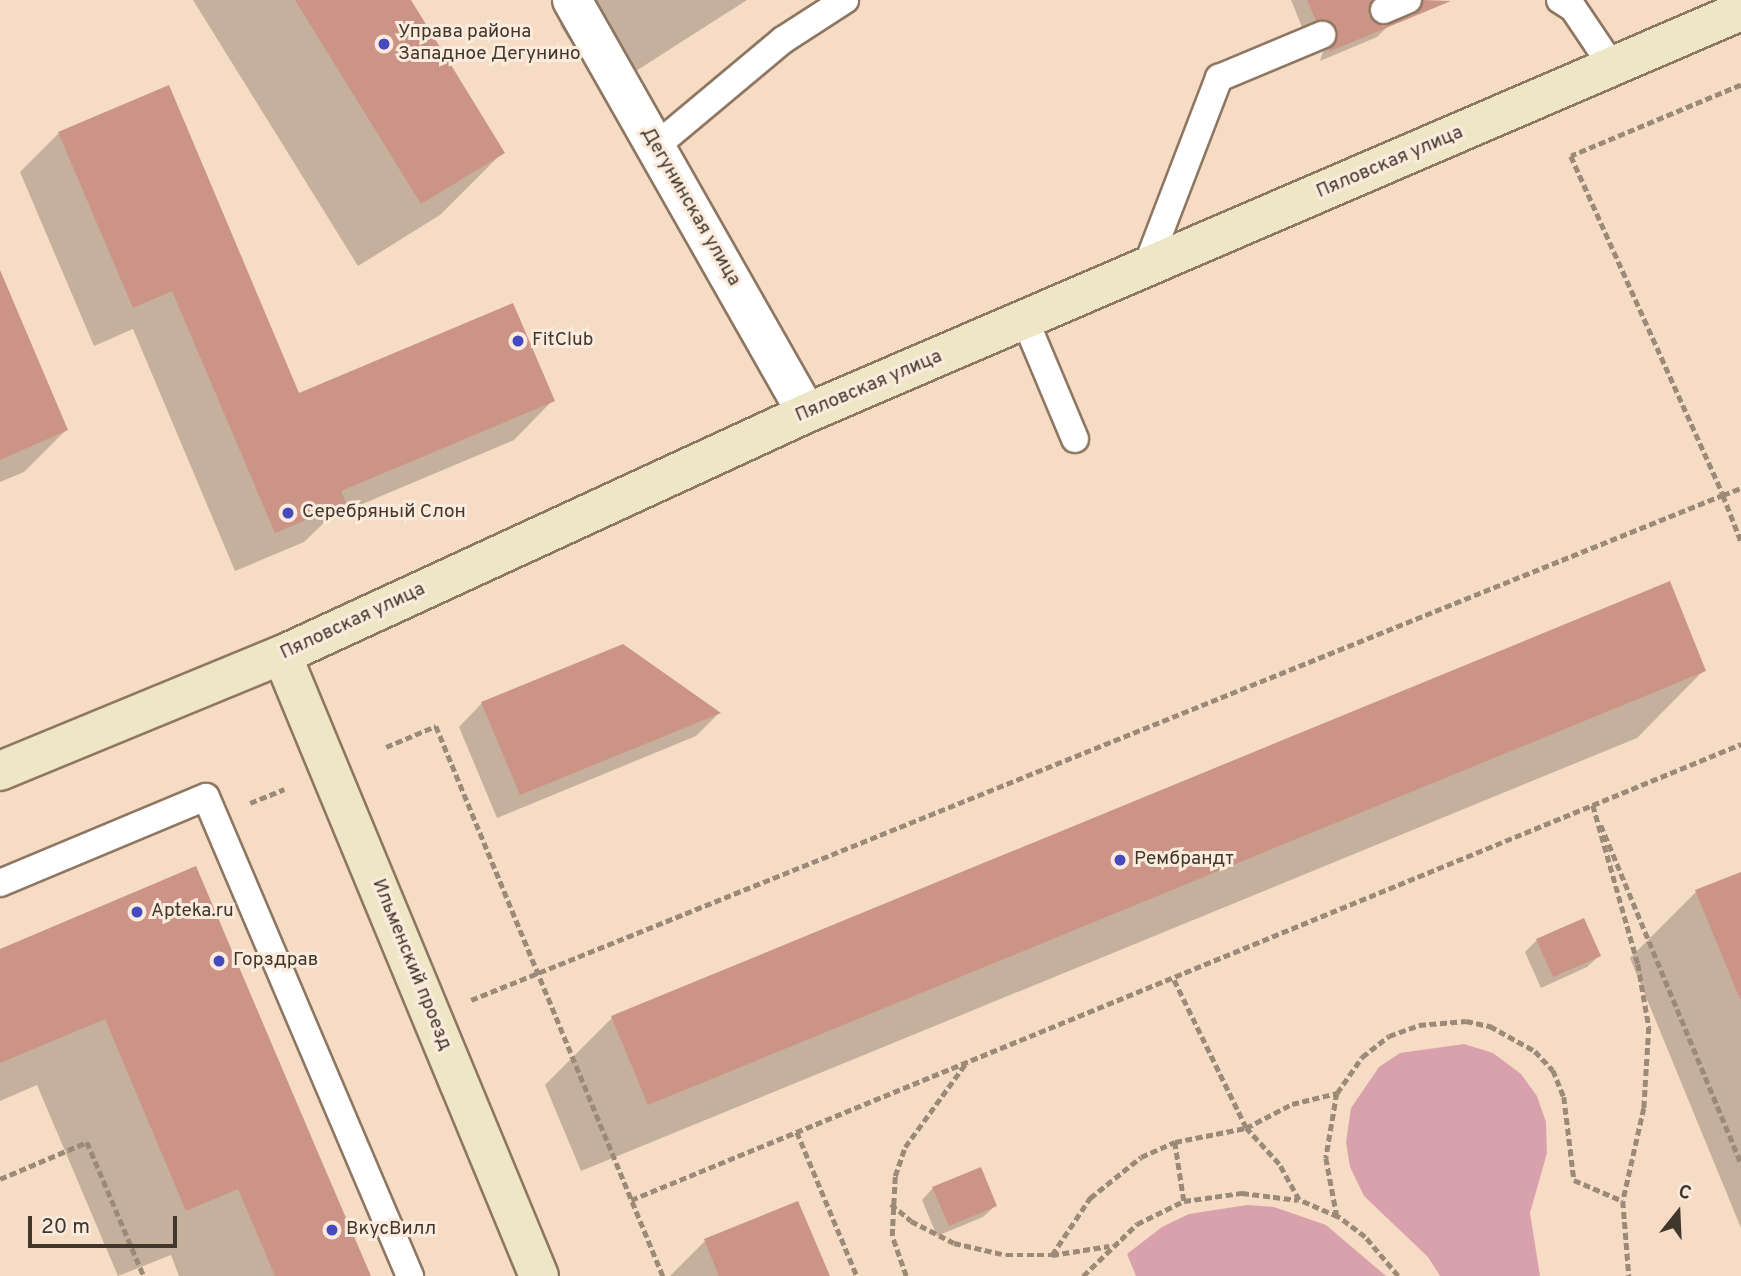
<!DOCTYPE html>
<html>
<head>
<meta charset="utf-8">
<style>
  body { margin:0 }
  #map { position:relative; width:1741px; height:1276px; overflow:hidden; background:#f6dcc4; font-family:Overpass,sans-serif }
  div>[style] { position:absolute }
  .green>* { inset:0; background:#d9a1ac }
  .shadow>* { inset:0; background:#0003 }
  .building>* { inset:0; background:#cb9486 }
  .path>* { height:4.5px; margin-top:-2.25px; transform-origin:0; background:repeating-linear-gradient(90deg,#9c8a79 0 7px,transparent 0 10.5px) }
  .roads { filter:drop-shadow(2px 0 #8e7762) drop-shadow(-2px 0 #8e7762) drop-shadow(0 2px #8e7762) drop-shadow(0 -2px #8e7762) }
  .lane>* { height:26px; margin:-13px; padding:0 13px; transform-origin:13px; border-radius:13px; background:#fff }
  .street>* { height:38px; margin:-19px; padding:0 19px; transform-origin:19px; border-radius:19px; background:#fff }
  .secondary>* { height:38px; margin:-19px; padding:0 19px; transform-origin:19px; border-radius:19px; background:#eee6c5 }
  .dots>* { width:19px; height:19px; translate:-50% -50%; box-sizing:border-box; border:4px solid #fbebdd; border-radius:50% }
  span { translate:-50% -50%; white-space:nowrap; text-align:center; line-height:1.15; -webkit-text-stroke:6px #fbebdd; paint-order:stroke }
  .poi-label { font-size:19px; color:#41372d }
  .left { translate:0 -50%; text-align:left }
  .street-label { font-size:19px; color:#41372d }
  .north { position:absolute; left:1643px; top:1178px; width:70px; height:70px; -webkit-text-stroke:5px #fbebdd; paint-order:stroke; rotate:18deg; font-size:19px; font-weight:700; line-height:28px; text-align:center; color:#41372d }
  .north::after { content:''; display:block; margin:auto; width:24px; height:32px; background:#41372d; clip-path:polygon(50% 0,100% 100%,50% 72%,0 100%) }
  .scale { position:absolute; left:28px; top:1216px; width:149px; height:32px; box-sizing:border-box; border:4px solid #41372d; border-top:0; padding-left:9px; font-size:21px; line-height:24px; white-space:nowrap; color:#41372d; -webkit-text-stroke:5px #fbebdd; paint-order:stroke }
</style>
</head>
<body>
<div id="map">
  <div class="green">
    <div style="clip-path:polygon(1464px 1044px,1493px 1053px,1521px 1074px,1537px 1096px,1546px 1122px,1547px 1153px,1530px 1213px,1540px 1276px,1440px 1276px,1428px 1257px,1364px 1196px,1350px 1167px,1346px 1142px,1351px 1108px,1379px 1067px,1400px 1053px)"></div>
    <div style="clip-path:polygon(1247px 1205px,1274px 1207px,1326px 1225px,1386px 1276px,1136px 1276px,1127px 1254px,1162px 1227px,1189px 1214px)"></div>
  </div>
  <div class="shadow">
    <div style="clip-path:polygon(193px 0,409px 0,503px 152px,440px 215px,358px 266px)"></div>
    <div style="clip-path:polygon(585px 0,747px 0,603px 92px,560px 25px)"></div>
    <div style="clip-path:polygon(1291px 0,1371px 0,1367px 16px,1374px 24px,1387px 27px,1377px 37px,1320px 61px,1326px 42px,1304px 32px)"></div>
    <div style="clip-path:polygon(59px 133px,298px 396px,553px 400px,514px 440px,329px 518px,304px 542px,235px 571px,133px 329px,94px 346px,20px 172px)"></div>
    <div style="clip-path:polygon(0 274px,66px 430px,24px 472px,0 482px)"></div>
    <div style="clip-path:polygon(1704px 670px,1637px 738px,581px 1171px,545px 1085px,612px 1018px)"></div>
    <div style="clip-path:polygon(482px 703px,719px 713px,696px 736px,497px 818px,459px 727px)"></div>
    <div style="clip-path:polygon(196px 868px,369px 1276px,179px 1276px,171px 1255px,118px 1276px,37px 1085px,0 1101px,0 951px)"></div>
    <div style="clip-path:polygon(1741px 873px,1741px 1228px,1630px 958px,1696px 892px)"></div>
    <div style="clip-path:polygon(1537px 940px,1599px 956px,1587px 967px,1541px 988px,1525px 952px)"></div>
    <div style="clip-path:polygon(933px 1188px,995px 1206px,983px 1217px,937px 1236px,922px 1200px)"></div>
    <div style="clip-path:polygon(797px 1203px,828px 1276px,670px 1276px,705px 1241px)"></div>
  </div>
  <div class="building">
    <div style="clip-path:polygon(295px 0,411px 0,505px 153px,421px 204px)"></div>
    <div style="clip-path:polygon(1307px 0,1372px 0,1369px 15px,1383px 26px,1415px 14px,1423px 0,1451px 1px,1328px 52px,1337px 38px,1337px 30px,1331px 22px,1316px 21px)"></div>
    <div style="clip-path:polygon(169px 85px,299px 393px,513px 303px,555px 401px,341px 491px,346px 503px,275px 533px,172px 291px,133px 308px,58px 132px)"></div>
    <div style="clip-path:polygon(0 270px,68px 430px,0 460px)"></div>
    <div style="clip-path:polygon(1670px 581px,1706px 671px,648px 1105px,611px 1016px)"></div>
    <div style="clip-path:polygon(623px 644px,721px 713px,520px 795px,481px 702px)"></div>
    <div style="clip-path:polygon(196px 866px,319px 1155px,371px 1276px,275px 1276px,238px 1189px,186px 1211px,105px 1019px,0 1063px,0 949px)"></div>
    <div style="clip-path:polygon(1741px 872px,1741px 999px,1740px 999px,1695px 890px)"></div>
    <div style="clip-path:polygon(1584px 918px,1601px 956px,1553px 977px,1536px 939px)"></div>
    <div style="clip-path:polygon(981px 1167px,997px 1206px,949px 1226px,932px 1187px)"></div>
    <div style="clip-path:polygon(798px 1201px,830px 1276px,719px 1276px,704px 1239px)"></div>
  </div>
  <div class="path">
    <div style="left:1741px;top:85px;width:184px;rotate:157.3deg"></div>
    <div style="left:1571px;top:156px;width:372px;rotate:65.8deg"></div>
    <div style="left:1723px;top:495px;width:19px;rotate:-21deg"></div>
    <div style="left:386px;top:747px;width:54px;rotate:-22.8deg"></div>
    <div style="left:436px;top:726px;width:595px;rotate:67.57deg"></div>
    <div style="left:250px;top:803px;width:37px;rotate:-22deg"></div>
    <div style="left:1593px;top:805px;width:165px;rotate:74.2deg"></div>
    <div style="left:1638px;top:964px;width:64px;rotate:80.1deg"></div>
    <div style="left:1649px;top:1027px;width:81px;rotate:93.5deg"></div>
    <div style="left:1644px;top:1108px;width:95px;rotate:102.7deg"></div>
    <div style="left:1623px;top:1201px;width:75px;rotate:85.4deg"></div>
    <div style="left:1601px;top:825px;width:366px;rotate:67.5deg"></div>
    <div style="left:471px;top:1000px;width:1350px;rotate:-21.97deg"></div>
    <div style="left:1723px;top:495px;width:49px;rotate:68.6deg"></div>
    <div style="left:1337px;top:1093px;width:66px;rotate:99.6deg"></div>
    <div style="left:1326px;top:1158px;width:59px;rotate:79.3deg"></div>
    <div style="left:797px;top:1132px;width:156px;rotate:67.4deg"></div>
    <div style="left:1175px;top:1142px;width:60px;rotate:81.3deg"></div>
    <div style="left:0;top:1179px;width:95px;rotate:-23deg"></div>
    <div style="left:87px;top:1142px;width:146px;rotate:67deg"></div>
    <div style="left:631px;top:1200px;width:1200px;rotate:-22.33deg"></div>
    <div style="left:891px;top:1204px;width:26px;rotate:40deg"></div>
    <div style="left:911px;top:1221px;width:48px;rotate:27.1deg"></div>
    <div style="left:954px;top:1243px;width:53px;rotate:13deg"></div>
    <div style="left:1006px;top:1255px;width:46px"></div>
    <div style="left:1052px;top:1255px;width:58px;rotate:-9deg"></div>
    <div style="left:1052px;top:1255px;width:69px;rotate:-56.3deg"></div>
    <div style="left:1090px;top:1198px;width:65px;rotate:-38.8deg"></div>
    <div style="left:1141px;top:1157px;width:37px;rotate:-24deg"></div>
    <div style="left:1175px;top:1142px;width:72px;rotate:-11.2deg"></div>
    <div style="left:1246px;top:1128px;width:167px;rotate:-116deg"></div>
    <div style="left:906px;top:1276px;width:42px;rotate:-109.3deg"></div>
    <div style="left:892px;top:1236px;width:60px;rotate:-87.1deg"></div>
    <div style="left:895px;top:1176px;width:31px;rotate:-71deg"></div>
    <div style="left:905px;top:1147px;width:104px;rotate:-54deg"></div>
    <div style="left:1083px;top:1276px;width:75px;rotate:-43.9deg"></div>
    <div style="left:1137px;top:1224px;width:52px;rotate:-26.1deg"></div>
    <div style="left:1184px;top:1201px;width:59px;rotate:-7.9deg"></div>
    <div style="left:1242px;top:1193px;width:56px;rotate:7.1deg"></div>
    <div style="left:1398px;top:1276px;width:51px;rotate:-130.2deg"></div>
    <div style="left:1365px;top:1237px;width:34px;rotate:-143deg"></div>
    <div style="left:1338px;top:1217px;width:43px;rotate:-156.4deg"></div>
    <div style="left:1299px;top:1200px;width:41px;rotate:-119.1deg"></div>
    <div style="left:1279px;top:1164px;width:49px;rotate:-132.5deg"></div>
    <div style="left:1246px;top:1128px;width:52px;rotate:-27.6deg"></div>
    <div style="left:1292px;top:1104px;width:46px;rotate:-13.7deg"></div>
    <div style="left:1337px;top:1093px;width:44px;rotate:-55.2deg"></div>
    <div style="left:1362px;top:1057px;width:34px;rotate:-38deg"></div>
    <div style="left:1389px;top:1036px;width:32px;rotate:-20deg"></div>
    <div style="left:1419px;top:1025px;width:47px;rotate:-4.9deg"></div>
    <div style="left:1466px;top:1021px;width:25px;rotate:12deg"></div>
    <div style="left:1490px;top:1026px;width:51px;rotate:29.1deg"></div>
    <div style="left:1535px;top:1051px;width:26px;rotate:47deg"></div>
    <div style="left:1553px;top:1070px;width:29px;rotate:68deg"></div>
    <div style="left:1564px;top:1097px;width:84px;rotate:83.1deg"></div>
    <div style="left:1574px;top:1180px;width:53px;rotate:23.2deg"></div>
  </div>
  <div class="roads">
    <div class="lane">
      <div style="left:1560px;top:0;width:15px;rotate:32deg"></div>
      <div style="left:1573px;top:8px;width:70px;rotate:56.1deg"></div>
      <div style="left:1384px;top:10px;width:26px;rotate:-23deg"></div>
      <div style="left:655px;top:147px;width:167px;rotate:-39.9deg"></div>
      <div style="left:783px;top:40px;width:74px;rotate:-32.8deg"></div>
      <div style="left:1146px;top:268px;width:204px;rotate:-69deg"></div>
      <div style="left:1219px;top:78px;width:112px;rotate:-22.7deg"></div>
      <div style="left:1025px;top:320px;width:129px;rotate:67.2deg"></div>
      <div style="left:0;top:883px;width:223px;rotate:-22.7deg"></div>
      <div style="left:206px;top:797px;width:521px;rotate:66.93deg"></div>
    </div>
    <div class="street">
      <div style="left:572px;top:0;width:475px;rotate:60.4deg"></div>
    </div>
    <div class="secondary">
      <div style="left:282px;top:655px;width:672px;rotate:67.52deg"></div>
      <div style="left:0;top:771px;width:305px;rotate:-22.4deg"></div>
      <div style="left:282px;top:655px;width:578px;rotate:-24.75deg"></div>
      <div style="left:807px;top:413px;width:1017px;rotate:-23.29deg"></div>
    </div>
  </div>
  <div class="dots">
    <div style="left:384px;top:44px;background:#464abf"></div>
    <div style="left:518px;top:341px;background:#464abf"></div>
    <div style="left:288px;top:513px;background:#464abf"></div>
    <div style="left:1120px;top:860px;background:#464abf"></div>
    <div style="left:137px;top:912px;background:#464abf"></div>
    <div style="left:219px;top:961px;background:#464abf"></div>
    <div style="left:332px;top:1230px;background:#464abf"></div>
  </div>
  <div class="poi-label">
    <span class="left" style="left:398px;top:44px">Управа района<br>Западное Дегунино</span>
    <span class="left" style="left:532px;top:341px">FitClub</span>
    <span class="left" style="left:302px;top:513px">Серебряный Слон</span>
    <span class="left" style="left:1134px;top:860px">Рембрандт</span>
    <span class="left" style="left:151px;top:912px">Apteka.ru</span>
    <span class="left" style="left:233px;top:961px">Горздрав</span>
    <span class="left" style="left:346px;top:1230px">ВкусВилл</span>
  </div>
  <div class="street-label">
    <span style="left:1390px;top:163px;rotate:-23deg">Пяловская улица</span>
    <span style="left:690px;top:207px;rotate:60deg">Дегунинская улица</span>
    <span style="left:869px;top:387px;rotate:-23deg">Пяловская улица</span>
    <span style="left:353px;top:622px;rotate:-25deg">Пяловская улица</span>
    <span style="left:411px;top:965px;rotate:68deg">Ильменский проезд</span>
  </div>
  <div class="north">С</div>
  <div class="scale">20 m</div>
</div>
</body>
</html>
